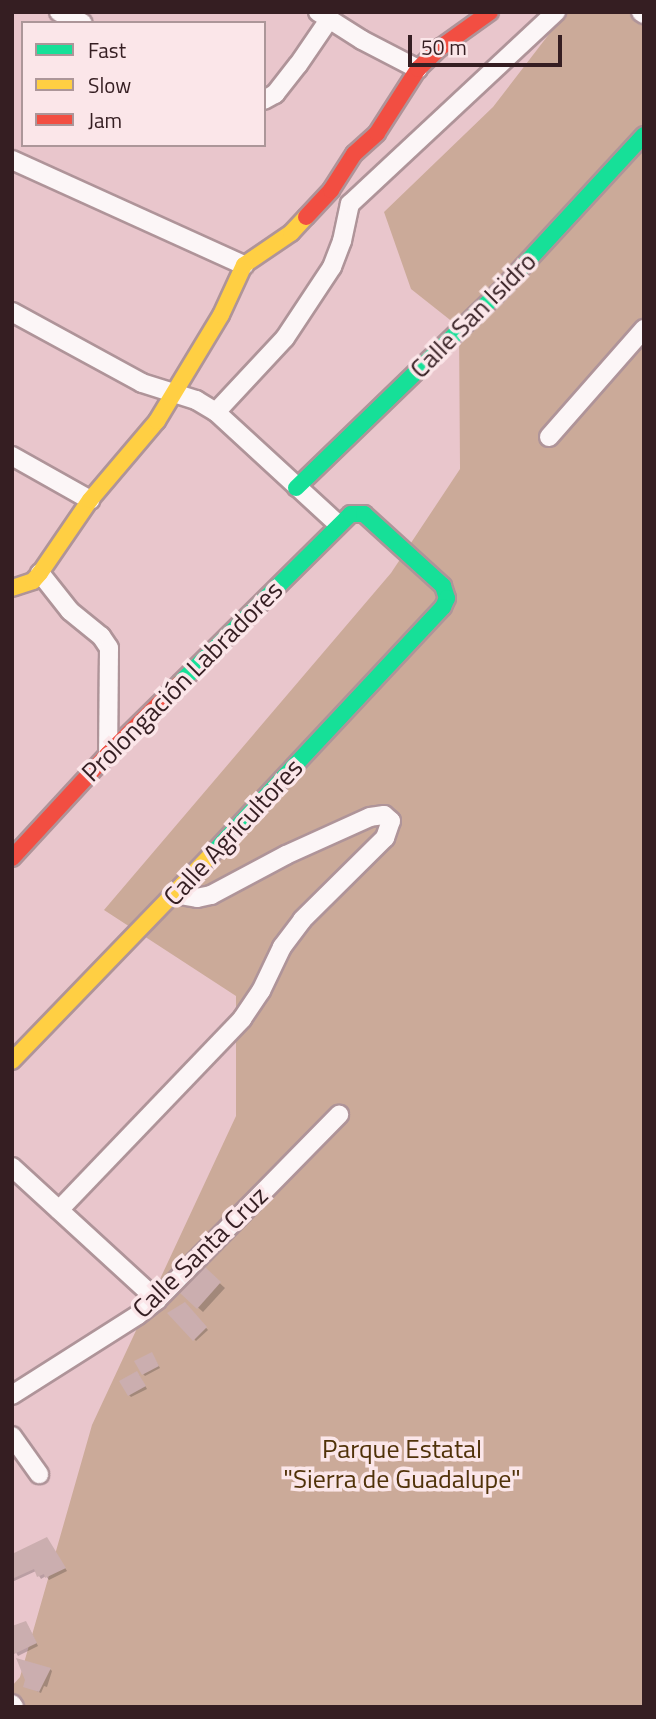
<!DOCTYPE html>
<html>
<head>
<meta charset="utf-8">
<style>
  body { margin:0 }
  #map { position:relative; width:656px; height:1719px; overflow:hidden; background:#e9c6cc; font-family:"Titillium Web",sans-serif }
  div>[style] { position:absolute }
  .green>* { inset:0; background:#cbaa99 }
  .shadow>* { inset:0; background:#0003 }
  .building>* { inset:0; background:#cbaeaf }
  .roads { filter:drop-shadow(2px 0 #af9499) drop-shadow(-2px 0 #af9499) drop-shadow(0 2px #af9499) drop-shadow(0 -2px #af9499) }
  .street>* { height:18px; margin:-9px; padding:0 9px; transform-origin:9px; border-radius:9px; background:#fcf6f7 }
  .fast>* { height:16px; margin:-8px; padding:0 8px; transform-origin:8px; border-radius:8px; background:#16e098 }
  .slow>* { height:16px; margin:-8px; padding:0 8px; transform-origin:8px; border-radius:8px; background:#ffcf43 }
  .jam>* { height:16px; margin:-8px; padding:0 8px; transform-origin:8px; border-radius:8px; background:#f24e42 }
  span { translate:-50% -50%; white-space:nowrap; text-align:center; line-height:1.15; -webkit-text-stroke:7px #fbe6e9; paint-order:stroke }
  .street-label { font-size:26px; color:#351e22 }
  .park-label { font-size:26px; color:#503209 }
  .frame { position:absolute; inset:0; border:14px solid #351e22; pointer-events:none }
  .legend { position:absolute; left:21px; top:21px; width:245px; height:126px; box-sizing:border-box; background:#fbe6e9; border:2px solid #ac9699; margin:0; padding:9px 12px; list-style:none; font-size:21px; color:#351e22 }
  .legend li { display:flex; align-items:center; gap:14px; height:35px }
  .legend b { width:35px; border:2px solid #ac9699 }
  .scale { position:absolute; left:408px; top:35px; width:154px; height:32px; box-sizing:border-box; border:4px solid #351e22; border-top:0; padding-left:9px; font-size:21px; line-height:24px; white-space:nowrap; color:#351e22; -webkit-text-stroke:5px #fbe6e9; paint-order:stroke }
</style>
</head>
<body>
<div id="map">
  <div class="green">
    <div style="clip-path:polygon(566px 12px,644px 12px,644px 1707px,12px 1707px,12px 1686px,20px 1677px,92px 1425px,236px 1116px,236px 996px,104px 910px,391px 573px,460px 469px,459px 327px,411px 289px,384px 212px,493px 107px)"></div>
  </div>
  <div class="shadow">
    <div style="clip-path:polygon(205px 1270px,225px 1288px,203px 1312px,182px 1293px)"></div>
    <div style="clip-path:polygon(185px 1305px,208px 1330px,196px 1341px,170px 1314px)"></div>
    <div style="clip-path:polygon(153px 1356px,160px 1368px,145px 1376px,143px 1374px)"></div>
    <div style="clip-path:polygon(139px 1375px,147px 1389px,131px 1397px,129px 1395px)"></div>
    <div style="clip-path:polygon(49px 1542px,67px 1571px,49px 1580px,46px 1576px,41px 1579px,36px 1571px,12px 1582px,12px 1556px)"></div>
    <div style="clip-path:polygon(28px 1626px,38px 1646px,18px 1656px,14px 1649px)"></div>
    <div style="clip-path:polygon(50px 1669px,52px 1671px,47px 1687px,44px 1686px,41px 1693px,25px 1686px)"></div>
  </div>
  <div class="building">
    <div style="clip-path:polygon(205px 1267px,221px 1282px,197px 1309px,180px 1293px)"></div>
    <div style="clip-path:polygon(185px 1302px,207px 1327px,193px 1341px,167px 1313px)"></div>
    <div style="clip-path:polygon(152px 1352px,159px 1366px,142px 1375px,134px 1361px)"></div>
    <div style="clip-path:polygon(137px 1371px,146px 1386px,128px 1396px,119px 1381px)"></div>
    <div style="clip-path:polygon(47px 1537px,66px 1568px,45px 1578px,44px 1574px,37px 1577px,34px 1569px,12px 1579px,12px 1554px)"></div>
    <div style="clip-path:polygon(26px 1621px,37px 1643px,12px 1655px,12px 1626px)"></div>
    <div style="clip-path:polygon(16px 1658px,51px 1668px,39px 1692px,23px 1687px,25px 1680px)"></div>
  </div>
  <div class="roads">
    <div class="street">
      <div style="left:59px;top:12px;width:26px;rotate:25deg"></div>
      <div style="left:318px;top:12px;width:52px;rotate:32.5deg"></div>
      <div style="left:362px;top:40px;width:63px;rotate:27.4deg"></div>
      <div style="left:641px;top:12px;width:4px;rotate:34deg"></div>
      <div style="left:264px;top:100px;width:13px;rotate:-29deg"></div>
      <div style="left:275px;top:94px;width:37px;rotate:-52deg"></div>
      <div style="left:298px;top:65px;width:53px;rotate:-55.7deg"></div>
      <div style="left:12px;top:160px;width:255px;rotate:24.4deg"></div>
      <div style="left:12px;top:312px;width:148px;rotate:28.6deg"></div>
      <div style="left:142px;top:383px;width:57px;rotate:17.5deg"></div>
      <div style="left:196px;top:400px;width:23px;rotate:31deg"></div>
      <div style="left:216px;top:412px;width:166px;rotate:42.6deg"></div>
      <div style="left:216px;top:412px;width:101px;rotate:-47deg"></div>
      <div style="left:285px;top:338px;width:85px;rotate:-56.5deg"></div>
      <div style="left:332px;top:267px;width:28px;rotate:-69deg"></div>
      <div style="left:342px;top:241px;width:38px;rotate:-78deg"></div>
      <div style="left:350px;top:204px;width:282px;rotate:-43deg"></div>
      <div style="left:549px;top:437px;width:144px;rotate:-48.7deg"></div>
      <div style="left:12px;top:456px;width:90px;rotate:29.4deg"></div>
      <div style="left:40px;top:573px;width:48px;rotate:51.7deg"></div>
      <div style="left:70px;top:611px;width:40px;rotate:39deg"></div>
      <div style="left:101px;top:636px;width:14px;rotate:56deg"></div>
      <div style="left:109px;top:648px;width:106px;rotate:90.5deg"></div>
      <div style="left:12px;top:1167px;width:197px;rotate:42.5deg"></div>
      <div style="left:59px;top:1210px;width:265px;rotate:-46.2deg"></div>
      <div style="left:242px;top:1019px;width:34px;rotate:-56deg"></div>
      <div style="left:261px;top:991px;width:49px;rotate:-64.5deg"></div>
      <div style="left:282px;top:947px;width:34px;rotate:-53deg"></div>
      <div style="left:302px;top:920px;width:117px;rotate:-44.7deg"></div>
      <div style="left:385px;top:838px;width:18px;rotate:-71deg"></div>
      <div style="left:391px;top:821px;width:9px;rotate:-139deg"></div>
      <div style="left:384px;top:815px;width:14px;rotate:172deg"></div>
      <div style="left:370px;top:817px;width:92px;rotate:155.7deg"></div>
      <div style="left:286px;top:855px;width:85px;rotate:151.9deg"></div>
      <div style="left:211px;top:895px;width:14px;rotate:168deg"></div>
      <div style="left:197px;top:898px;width:22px;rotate:-170deg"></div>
      <div style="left:12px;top:1395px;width:149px;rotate:-32.4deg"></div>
      <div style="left:138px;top:1315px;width:24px;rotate:-38deg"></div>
      <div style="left:157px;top:1300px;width:260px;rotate:-45.5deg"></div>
      <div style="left:12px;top:1436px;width:47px;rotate:54.6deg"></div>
      <div style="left:12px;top:1704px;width:4px;rotate:56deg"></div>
    </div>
    <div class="fast">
      <div style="left:296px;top:488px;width:285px;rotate:-44deg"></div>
      <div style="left:501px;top:290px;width:211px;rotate:-47.3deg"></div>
      <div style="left:180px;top:683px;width:240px;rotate:-44.7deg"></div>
      <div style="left:351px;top:514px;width:13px"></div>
      <div style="left:364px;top:514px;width:107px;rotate:42.3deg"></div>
      <div style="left:443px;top:586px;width:13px;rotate:72deg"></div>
      <div style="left:447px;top:598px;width:10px;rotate:114deg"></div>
      <div style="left:443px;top:607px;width:341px;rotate:133.1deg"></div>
    </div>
    <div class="slow">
      <div style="left:12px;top:588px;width:22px;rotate:-18deg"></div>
      <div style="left:33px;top:581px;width:11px;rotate:-49deg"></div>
      <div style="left:40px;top:573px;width:88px;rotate:-55.6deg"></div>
      <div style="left:90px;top:500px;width:104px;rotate:-49.7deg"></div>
      <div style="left:157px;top:421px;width:124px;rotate:-58.9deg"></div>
      <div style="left:221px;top:315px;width:55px;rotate:-65.3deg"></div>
      <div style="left:244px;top:265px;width:57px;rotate:-34.2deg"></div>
      <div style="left:291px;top:233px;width:22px;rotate:-47deg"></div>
      <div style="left:12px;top:1061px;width:285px;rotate:-46deg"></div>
    </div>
    <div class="jam">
      <div style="left:306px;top:217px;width:37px;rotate:-47deg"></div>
      <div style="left:331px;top:190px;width:43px;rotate:-57.4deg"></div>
      <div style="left:354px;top:154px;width:31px;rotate:-42deg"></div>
      <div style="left:377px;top:133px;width:76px;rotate:-57.4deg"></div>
      <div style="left:418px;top:69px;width:32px;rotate:-44deg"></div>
      <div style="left:441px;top:47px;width:60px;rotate:-35.5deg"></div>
      <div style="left:12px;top:858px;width:142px;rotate:-47.3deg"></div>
      <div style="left:108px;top:754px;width:101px;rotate:-44.6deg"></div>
    </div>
  </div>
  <div class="street-label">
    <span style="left:473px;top:315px;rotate:-45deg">Calle San Isidro</span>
    <span style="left:182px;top:681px;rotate:-45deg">Prolongación Labradores</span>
    <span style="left:233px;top:832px;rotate:-47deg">Calle Agricultores</span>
    <span style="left:200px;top:1252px;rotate:-44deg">Calle Santa Cruz</span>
  </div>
  <div class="park-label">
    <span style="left:402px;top:1464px">Parque Estatal<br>"Sierra de Guadalupe"</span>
  </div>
  <div class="frame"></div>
  <ul class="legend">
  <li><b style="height:9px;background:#16e098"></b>Fast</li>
  <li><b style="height:9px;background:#ffcf43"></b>Slow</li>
  <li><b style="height:9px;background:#f24e42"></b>Jam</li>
  </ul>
  <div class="scale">50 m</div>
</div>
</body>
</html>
